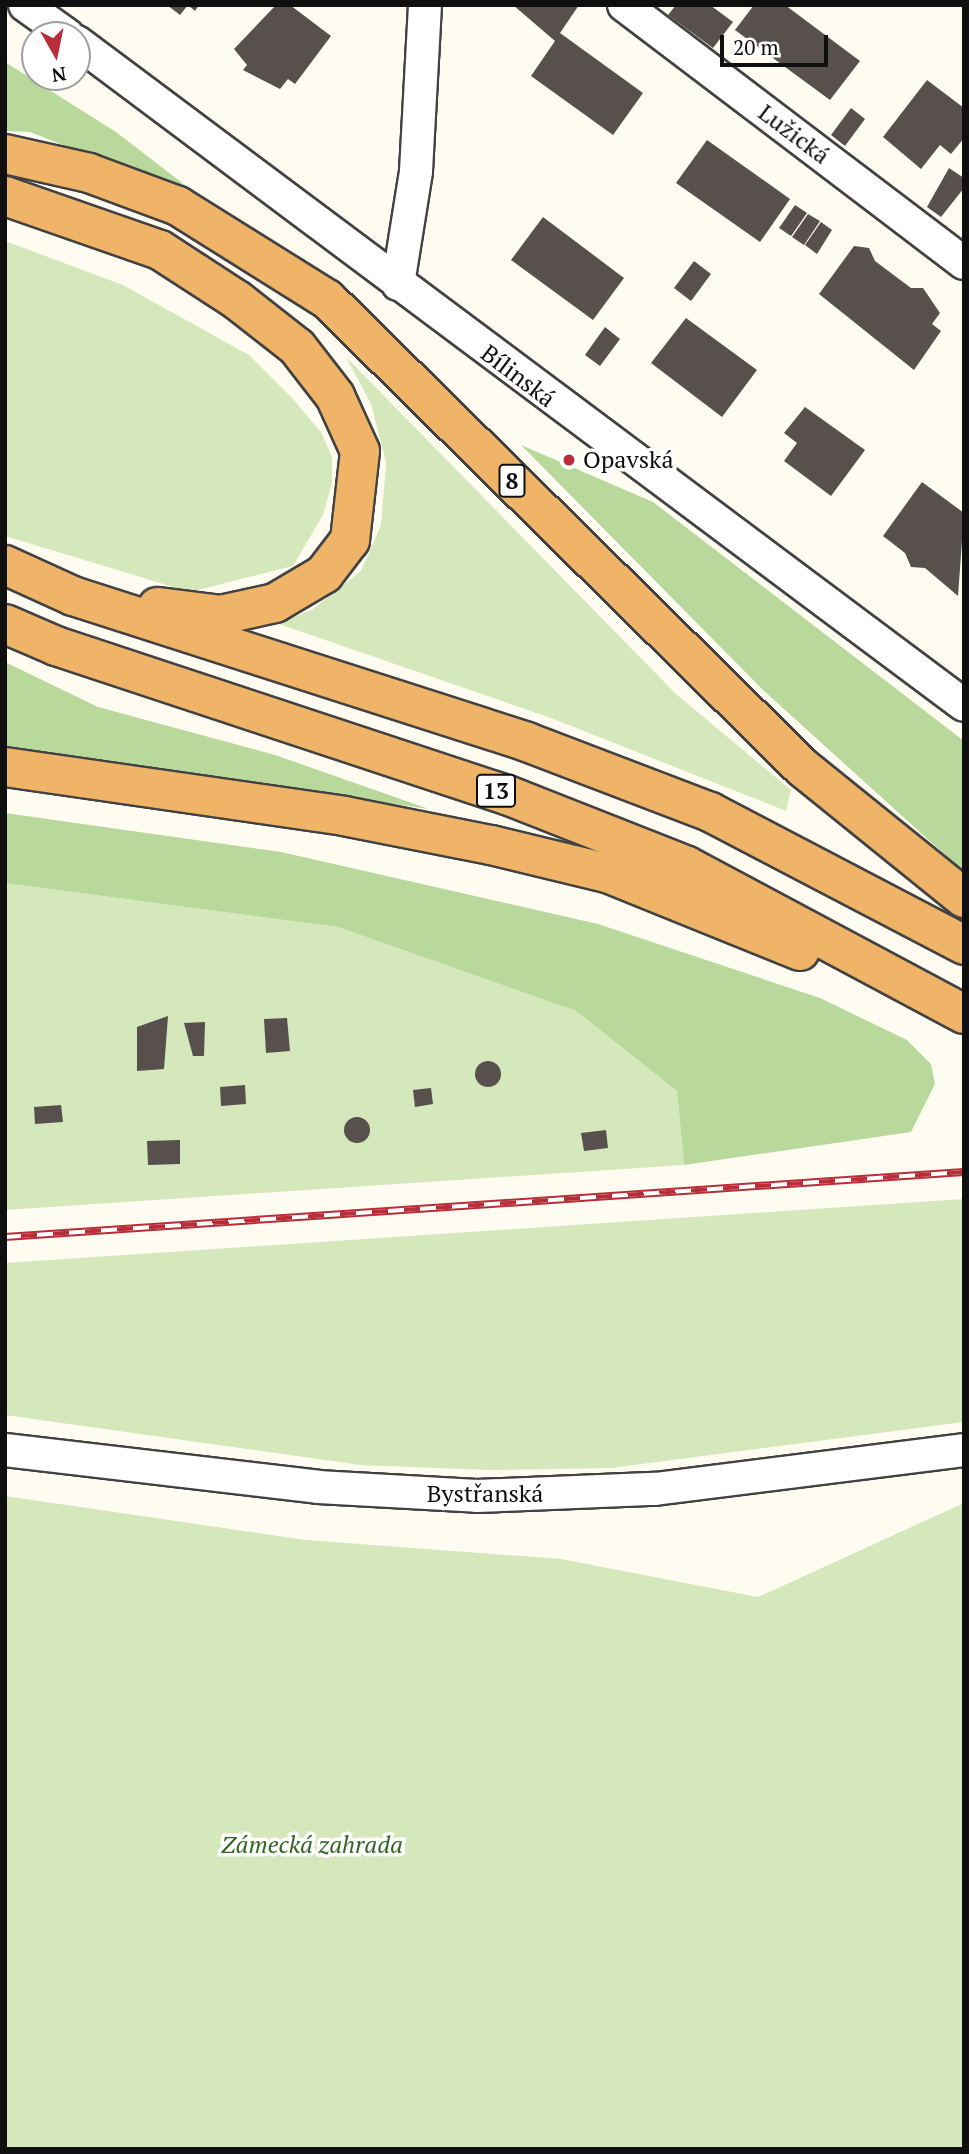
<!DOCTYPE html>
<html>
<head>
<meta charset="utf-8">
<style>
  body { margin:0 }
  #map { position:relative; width:969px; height:2154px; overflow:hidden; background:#fefbf1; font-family:"PT Serif",serif }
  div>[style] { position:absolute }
  .green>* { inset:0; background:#d4e8bc }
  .forest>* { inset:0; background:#b9d89c }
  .building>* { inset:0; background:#57504c }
  .round { border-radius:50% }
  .roads { filter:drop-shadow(2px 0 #424242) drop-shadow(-2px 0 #424242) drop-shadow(0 2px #424242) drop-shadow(0 -2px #424242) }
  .minor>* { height:32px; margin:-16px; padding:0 16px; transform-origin:16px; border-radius:16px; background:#fff }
  .trunk>* { height:38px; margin:-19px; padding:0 19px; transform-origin:19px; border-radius:19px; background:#f0b468 }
  .rail>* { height:8px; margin-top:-4px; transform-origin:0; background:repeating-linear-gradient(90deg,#fff 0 16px,#b92d39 0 32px); box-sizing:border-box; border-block:2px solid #b92d39 }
  .dots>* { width:19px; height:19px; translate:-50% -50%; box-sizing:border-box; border:4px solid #fff; border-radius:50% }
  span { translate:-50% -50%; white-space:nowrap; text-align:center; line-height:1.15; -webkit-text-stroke:7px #fff; paint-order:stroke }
  .shield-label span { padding:2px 5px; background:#fff; border:2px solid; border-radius:5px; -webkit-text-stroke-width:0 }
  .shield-label { font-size:23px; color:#0f0f0f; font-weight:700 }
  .street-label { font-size:24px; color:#0f0f0f }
  .poi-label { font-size:24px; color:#0f0f0f }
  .left { translate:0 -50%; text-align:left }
  .park-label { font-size:24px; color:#326422; font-style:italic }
  .frame { position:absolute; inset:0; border:7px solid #0f0f0f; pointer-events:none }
  .north { position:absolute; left:21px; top:21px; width:70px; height:70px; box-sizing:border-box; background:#fff; border:2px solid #9f9f9f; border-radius:50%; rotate:171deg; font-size:19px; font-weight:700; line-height:28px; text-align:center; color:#0f0f0f }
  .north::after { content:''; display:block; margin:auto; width:24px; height:32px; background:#b92d39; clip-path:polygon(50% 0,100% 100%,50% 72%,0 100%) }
  .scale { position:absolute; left:720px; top:35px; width:108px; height:32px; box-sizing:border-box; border:4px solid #0f0f0f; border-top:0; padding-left:9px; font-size:21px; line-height:24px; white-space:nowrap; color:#0f0f0f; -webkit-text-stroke:5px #fff; paint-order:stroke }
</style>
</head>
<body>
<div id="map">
  <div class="green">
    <div style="clip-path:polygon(5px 241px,123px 285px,249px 355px,292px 398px,321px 432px,332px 457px,332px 483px,323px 515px,293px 566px,190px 592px,5px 536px)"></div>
    <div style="clip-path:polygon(346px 357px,676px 694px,791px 790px,786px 811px,551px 718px,279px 624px,313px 609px,361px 571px,381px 525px,386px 463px,371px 404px)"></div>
    <div style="clip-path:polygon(5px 883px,338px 927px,576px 1011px,677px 1091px,684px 1165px,5px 1210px)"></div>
    <div style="clip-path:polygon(964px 1199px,964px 1422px,611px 1468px,488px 1470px,361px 1465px,5px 1415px,5px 1263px)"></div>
    <div style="clip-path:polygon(5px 1496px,306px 1540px,561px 1559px,758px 1597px,964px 1503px,964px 2149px,5px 2149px)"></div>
  </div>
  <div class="forest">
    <div style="clip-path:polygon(5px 62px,116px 132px,207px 202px,30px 132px,5px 131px)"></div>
    <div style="clip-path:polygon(521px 445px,653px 502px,964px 741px,964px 872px,763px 690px)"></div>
    <div style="clip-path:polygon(5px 662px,98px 707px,275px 755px,429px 809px,5px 749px)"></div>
    <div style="clip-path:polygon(5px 813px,281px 852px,598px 924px,820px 998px,907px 1040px,931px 1064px,935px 1084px,911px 1132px,684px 1165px,677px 1091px,576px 1011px,338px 927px,5px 883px)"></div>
  </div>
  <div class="building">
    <div style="clip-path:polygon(167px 5px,199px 5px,195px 11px,188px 5px,180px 15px)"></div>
    <div style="clip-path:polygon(276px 5px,290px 5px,331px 36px,295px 84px,288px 79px,280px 89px,243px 70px,247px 65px,234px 49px)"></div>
    <div style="clip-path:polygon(513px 5px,579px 5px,560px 33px,643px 93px,613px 135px,531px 76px,555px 41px)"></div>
    <div style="clip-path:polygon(676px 5px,710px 5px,733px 22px,713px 48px,668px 15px)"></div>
    <div style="clip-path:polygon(754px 5px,785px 5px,860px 61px,830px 100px,735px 30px)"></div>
    <div style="clip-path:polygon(927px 80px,964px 108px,964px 138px,951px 154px,940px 145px,921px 169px,883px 137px)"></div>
    <div style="clip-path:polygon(851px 108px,865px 119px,845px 146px,831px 135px)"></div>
    <div style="clip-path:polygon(707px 140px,790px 199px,760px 242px,676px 183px)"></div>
    <div style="clip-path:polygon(949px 168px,964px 178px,964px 188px,941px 217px,927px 207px)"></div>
    <div style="clip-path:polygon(795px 205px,807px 213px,791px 236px,779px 228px)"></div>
    <div style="clip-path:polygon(808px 214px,820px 221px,804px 245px,792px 237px)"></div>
    <div style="clip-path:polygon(543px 217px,624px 278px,593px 320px,511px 260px)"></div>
    <div style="clip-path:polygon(821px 222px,832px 230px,817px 254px,805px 245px)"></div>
    <div style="clip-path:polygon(854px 246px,869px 248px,875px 261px,911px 288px,923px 288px,940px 313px,932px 324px,941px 331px,914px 370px,819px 294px)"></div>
    <div style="clip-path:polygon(694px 261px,711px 274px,691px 301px,674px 288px)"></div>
    <div style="clip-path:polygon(686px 318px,757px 370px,722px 417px,651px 363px)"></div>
    <div style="clip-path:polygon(605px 327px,620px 339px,600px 366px,585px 355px)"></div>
    <div style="clip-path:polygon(805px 407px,865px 450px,831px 496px,784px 461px,797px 443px,784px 433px)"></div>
    <div style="clip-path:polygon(922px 482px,964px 513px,958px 596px,925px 568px,911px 567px,905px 553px,883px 536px)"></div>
    <div style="clip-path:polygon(168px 1016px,164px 1069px,137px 1071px,137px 1027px)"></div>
    <div style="clip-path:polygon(287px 1018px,290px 1051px,266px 1053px,264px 1019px)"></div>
    <div style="clip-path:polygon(205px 1022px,204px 1056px,193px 1056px,184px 1023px)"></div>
    <div class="round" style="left:475px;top:1061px;width:26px;height:26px"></div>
    <div style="clip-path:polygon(245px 1085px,246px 1104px,221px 1106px,220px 1087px)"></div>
    <div style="clip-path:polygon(431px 1088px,433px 1104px,415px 1107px,413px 1090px)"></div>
    <div style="clip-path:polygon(61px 1105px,63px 1122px,35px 1124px,34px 1107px)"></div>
    <div class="round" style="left:344px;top:1117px;width:26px;height:26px"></div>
    <div style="clip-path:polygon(606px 1130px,608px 1148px,584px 1151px,581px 1133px)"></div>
    <div style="clip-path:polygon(180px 1140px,180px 1164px,148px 1165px,147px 1141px)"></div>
  </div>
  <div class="roads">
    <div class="minor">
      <div style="left:25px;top:5px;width:52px;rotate:35.5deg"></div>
      <div style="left:624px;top:5px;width:427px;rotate:37.2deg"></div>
      <div style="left:77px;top:42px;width:1107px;rotate:36.78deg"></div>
      <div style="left:398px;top:284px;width:114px;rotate:-80.9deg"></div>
      <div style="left:416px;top:171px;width:166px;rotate:-86.9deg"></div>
      <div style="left:5px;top:1450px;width:315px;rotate:6.7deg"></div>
      <div style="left:318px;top:1487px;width:159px;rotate:3.2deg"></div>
      <div style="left:477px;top:1496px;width:178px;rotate:-2.3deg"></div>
      <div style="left:655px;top:1489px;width:311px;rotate:-7.2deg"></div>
    </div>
    <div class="trunk">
      <div style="left:5px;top:154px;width:86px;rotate:12.7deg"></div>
      <div style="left:89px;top:173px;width:95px;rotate:20.3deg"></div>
      <div style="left:178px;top:206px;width:176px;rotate:32deg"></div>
      <div style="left:327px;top:299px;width:668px;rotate:44.58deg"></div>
      <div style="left:803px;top:768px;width:207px;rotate:38.9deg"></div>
      <div style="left:5px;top:196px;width:164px;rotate:19.2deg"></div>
      <div style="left:160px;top:250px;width:92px;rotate:33deg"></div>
      <div style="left:237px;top:300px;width:76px;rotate:38.1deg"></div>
      <div style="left:297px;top:347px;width:62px;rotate:52.2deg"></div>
      <div style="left:335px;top:396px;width:60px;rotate:65.6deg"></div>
      <div style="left:360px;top:451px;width:90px;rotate:96.4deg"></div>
      <div style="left:350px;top:540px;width:43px;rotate:127.4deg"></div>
      <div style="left:324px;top:574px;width:57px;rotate:149.4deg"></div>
      <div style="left:275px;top:603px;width:55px;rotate:167.5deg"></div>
      <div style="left:221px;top:615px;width:64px;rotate:-172.8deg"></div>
      <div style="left:5px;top:565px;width:75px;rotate:24.5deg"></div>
      <div style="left:73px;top:596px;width:477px;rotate:17.8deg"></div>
      <div style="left:527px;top:742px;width:196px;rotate:20.9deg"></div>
      <div style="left:710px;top:812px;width:287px;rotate:27.6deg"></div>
      <div style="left:5px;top:624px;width:56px;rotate:23.3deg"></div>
      <div style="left:56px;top:646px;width:475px;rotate:18.3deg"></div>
      <div style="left:507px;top:795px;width:193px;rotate:21.5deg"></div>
      <div style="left:687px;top:866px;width:314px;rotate:28.1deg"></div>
      <div style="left:5px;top:767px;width:343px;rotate:8.2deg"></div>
      <div style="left:344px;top:816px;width:150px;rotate:11.2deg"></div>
      <div style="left:491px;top:845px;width:119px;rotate:13.6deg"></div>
      <div style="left:607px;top:873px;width:208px;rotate:22deg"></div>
    </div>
  </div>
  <div class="rail">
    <div style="left:5px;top:1237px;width:961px;rotate:-3.88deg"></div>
  </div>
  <div class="dots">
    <div style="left:569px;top:460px;background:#b92d39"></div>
  </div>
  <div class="shield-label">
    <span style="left:512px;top:481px">8</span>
    <span style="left:496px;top:791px">13</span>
  </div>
  <div class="street-label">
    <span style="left:794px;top:134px;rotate:37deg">Lužická</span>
    <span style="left:518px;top:376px;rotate:37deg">Bílinská</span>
    <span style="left:485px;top:1494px">Bystřanská</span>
  </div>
  <div class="poi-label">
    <span class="left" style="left:583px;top:460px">Opavská</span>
  </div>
  <div class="park-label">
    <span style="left:312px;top:1845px">Zámecká zahrada</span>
  </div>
  <div class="frame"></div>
  <div class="north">N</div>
  <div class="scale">20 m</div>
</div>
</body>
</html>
